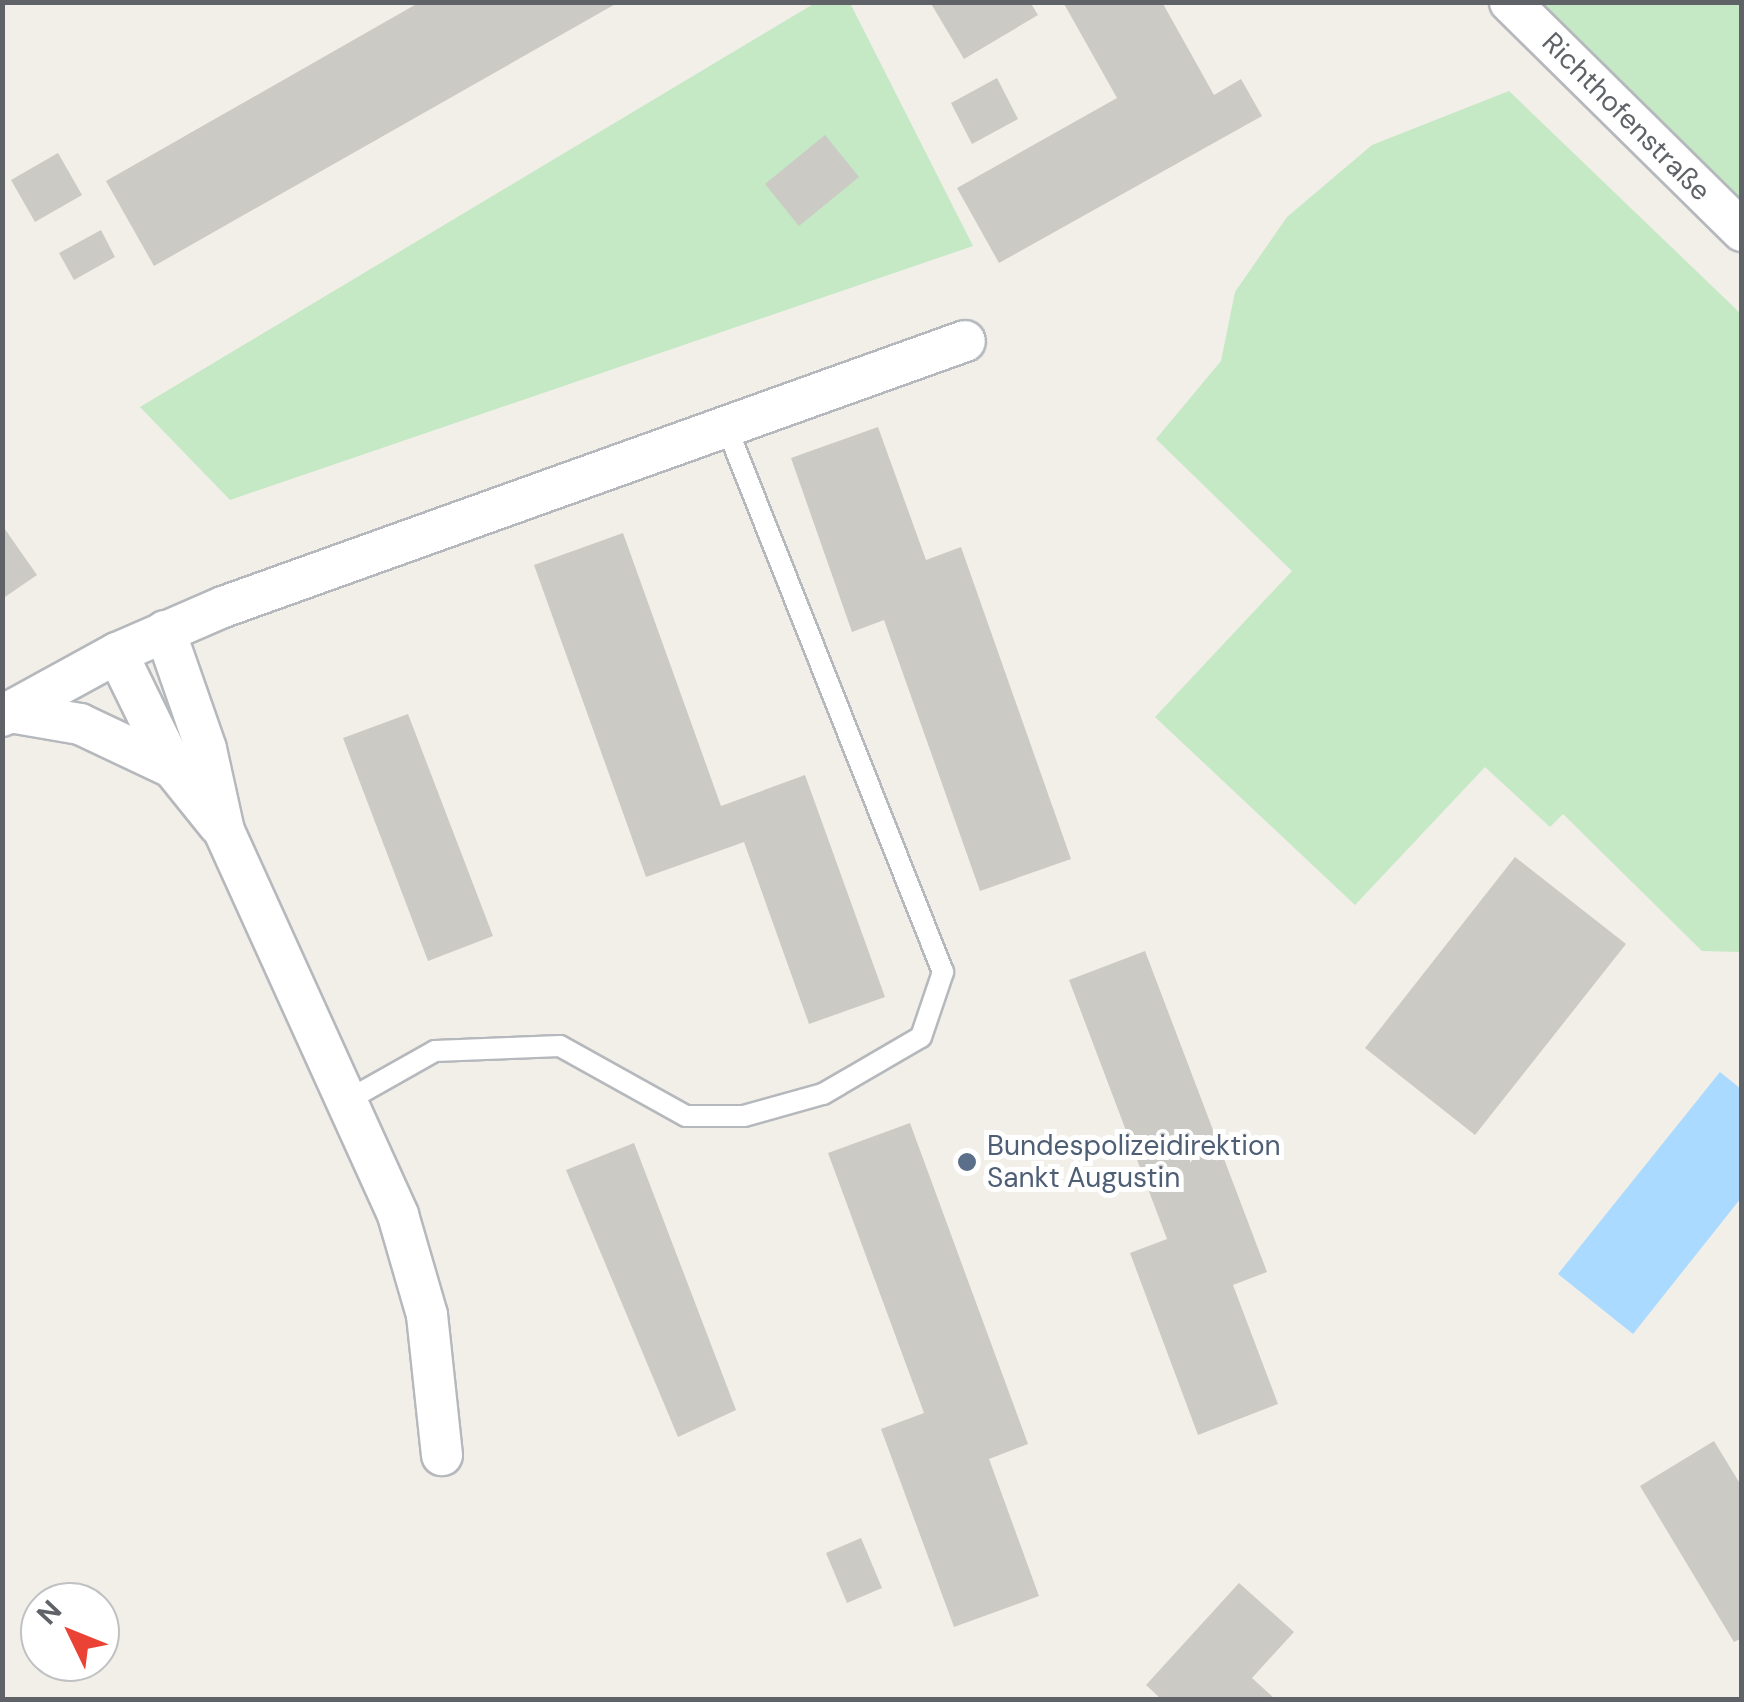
<!DOCTYPE html>
<html>
<head>
<meta charset="utf-8">
<style>
  body { margin:0 }
  #map { position:relative; width:1744px; height:1702px; overflow:hidden; background:#f1efe8; font-family:"DM Sans",sans-serif }
  div>[style] { position:absolute }
  .green>* { inset:0; background:#c5e8c5 }
  .water>* { inset:0; background:#aadaff }
  .building>* { inset:0; background:#cccac5 }
  .roads { filter:drop-shadow(2px 0 #b5b8bc) drop-shadow(-2px 0 #b5b8bc) drop-shadow(0 2px #b5b8bc) drop-shadow(0 -2px #b5b8bc) }
  .lane>* { height:20px; margin:-10px; padding:0 10px; transform-origin:10px; border-radius:10px; background:#fff }
  .street>* { height:40px; margin:-20px; padding:0 20px; transform-origin:20px; border-radius:20px; background:#fff }
  .dots>* { width:28px; height:28px; translate:-50% -50%; box-sizing:border-box; border:5px solid #fff; border-radius:50% }
  span { translate:-50% -50%; white-space:nowrap; text-align:center; line-height:1.15; -webkit-text-stroke:10px #fff; paint-order:stroke }
  .street-label { font-size:28px; color:#5f6368 }
  .service-label { font-size:28px; color:#4e5e75 }
  .left { translate:0 -50%; text-align:left }
  .frame { position:absolute; inset:0; border:5px solid #5f6368; pointer-events:none }
  .north { position:absolute; left:20px; top:1582px; width:100px; height:100px; box-sizing:border-box; background:#fff; border:2px solid #bfc1c3; border-radius:50%; rotate:313deg; font-size:28px; font-weight:700; line-height:40px; text-align:center; color:#5f6368 }
  .north::after { content:''; display:block; margin:auto; width:35px; height:45px; background:#ea4335; clip-path:polygon(50% 0,100% 100%,50% 72%,0 100%) }
</style>
</head>
<body>
<div id="map">
  <div class="green">
    <div style="clip-path:polygon(815px 3px,850px 3px,973px 246px,230px 500px,140px 407px)"></div>
    <div style="clip-path:polygon(1529px 3px,1741px 3px,1741px 202px)"></div>
    <div style="clip-path:polygon(1509px 91px,1741px 314px,1741px 952px,1702px 951px,1563px 814px,1550px 827px,1485px 767px,1355px 905px,1155px 717px,1292px 571px,1156px 439px,1221px 361px,1235px 292px,1287px 217px,1372px 145px)"></div>
  </div>
  <div class="water">
    <div style="clip-path:polygon(1720px 1072px,1741px 1089px,1741px 1198px,1633px 1334px,1558px 1274px)"></div>
  </div>
  <div class="building">
    <div style="clip-path:polygon(420px 2px,619px 2px,154px 266px,106px 181px)"></div>
    <div style="clip-path:polygon(930px 2px,1030px 2px,1038px 15px,964px 59px)"></div>
    <div style="clip-path:polygon(1063px 2px,1162px 2px,1214px 95px,1241px 79px,1262px 116px,999px 263px,957px 188px,1117px 98px)"></div>
    <div style="clip-path:polygon(997px 78px,1018px 119px,972px 144px,951px 103px)"></div>
    <div style="clip-path:polygon(825px 135px,859px 177px,799px 226px,765px 184px)"></div>
    <div style="clip-path:polygon(58px 153px,82px 195px,35px 222px,11px 180px)"></div>
    <div style="clip-path:polygon(101px 230px,115px 257px,74px 280px,59px 253px)"></div>
    <div style="clip-path:polygon(878px 427px,926px 560px,961px 547px,1071px 859px,980px 891px,884px 620px,852px 632px,791px 458px)"></div>
    <div style="clip-path:polygon(2px 525px,37px 575px,2px 599px)"></div>
    <div style="clip-path:polygon(623px 533px,721px 806px,805px 775px,885px 997px,809px 1024px,744px 842px,646px 877px,534px 565px)"></div>
    <div style="clip-path:polygon(408px 714px,493px 936px,428px 961px,343px 738px)"></div>
    <div style="clip-path:polygon(1515px 857px,1626px 944px,1475px 1135px,1365px 1048px)"></div>
    <div style="clip-path:polygon(1145px 951px,1267px 1272px,1233px 1285px,1278px 1404px,1198px 1435px,1130px 1253px,1167px 1239px,1069px 980px)"></div>
    <div style="clip-path:polygon(910px 1123px,1028px 1444px,989px 1459px,1039px 1596px,954px 1627px,881px 1429px,924px 1413px,828px 1153px)"></div>
    <div style="clip-path:polygon(634px 1143px,736px 1410px,678px 1437px,566px 1170px)"></div>
    <div style="clip-path:polygon(1714px 1441px,1742px 1487px,1742px 1638px,1734px 1642px,1640px 1486px)"></div>
    <div style="clip-path:polygon(861px 1538px,882px 1588px,847px 1603px,826px 1553px)"></div>
    <div style="clip-path:polygon(1239px 1583px,1294px 1632px,1252px 1678px,1276px 1700px,1162px 1700px,1146px 1685px)"></div>
  </div>
  <div class="roads">
    <div class="lane">
      <div style="left:348px;top:1100px;width:100px;rotate:-29.4deg"></div>
      <div style="left:435px;top:1051px;width:125px;rotate:-2.3deg"></div>
      <div style="left:560px;top:1046px;width:144px;rotate:29.1deg"></div>
      <div style="left:686px;top:1116px;width:58px"></div>
      <div style="left:744px;top:1116px;width:82px;rotate:-15.6deg"></div>
      <div style="left:823px;top:1094px;width:113px;rotate:-30.2deg"></div>
      <div style="left:921px;top:1037px;width:69px;rotate:-71.3deg"></div>
      <div style="left:943px;top:972px;width:585px;rotate:-111.66deg"></div>
    </div>
    <div class="street">
      <div style="left:1510px;top:2px;width:326px;rotate:44.6deg"></div>
      <div style="left:165px;top:631px;width:125px;rotate:70.8deg"></div>
      <div style="left:206px;top:749px;width:84px;rotate:77.6deg"></div>
      <div style="left:224px;top:831px;width:422px;rotate:65.6deg"></div>
      <div style="left:398px;top:1215px;width:104px;rotate:73.8deg"></div>
      <div style="left:427px;top:1315px;width:141px;rotate:83.9deg"></div>
      <div style="left:117px;top:653px;width:128px;rotate:64deg"></div>
      <div style="left:173px;top:768px;width:72px;rotate:51.2deg"></div>
      <div style="left:10px;top:712px;width:71px;rotate:9.7deg"></div>
      <div style="left:80px;top:724px;width:103px;rotate:25.3deg"></div>
      <div style="left:2px;top:716px;width:131px;rotate:-28.7deg"></div>
      <div style="left:117px;top:653px;width:116px;rotate:-23.5deg"></div>
      <div style="left:223px;top:607px;width:788px;rotate:-19.72deg"></div>
    </div>
  </div>
  <div class="dots">
    <div style="left:967px;top:1162px;background:#5c6f8a"></div>
  </div>
  <div class="street-label">
    <span style="left:1626px;top:117px;rotate:45deg">Richthofenstraße</span>
  </div>
  <div class="service-label">
    <span class="left" style="left:987px;top:1162px">Bundespolizeidirektion<br>Sankt Augustin</span>
  </div>
  <div class="frame"></div>
  <div class="north">N</div>
</div>
</body>
</html>
